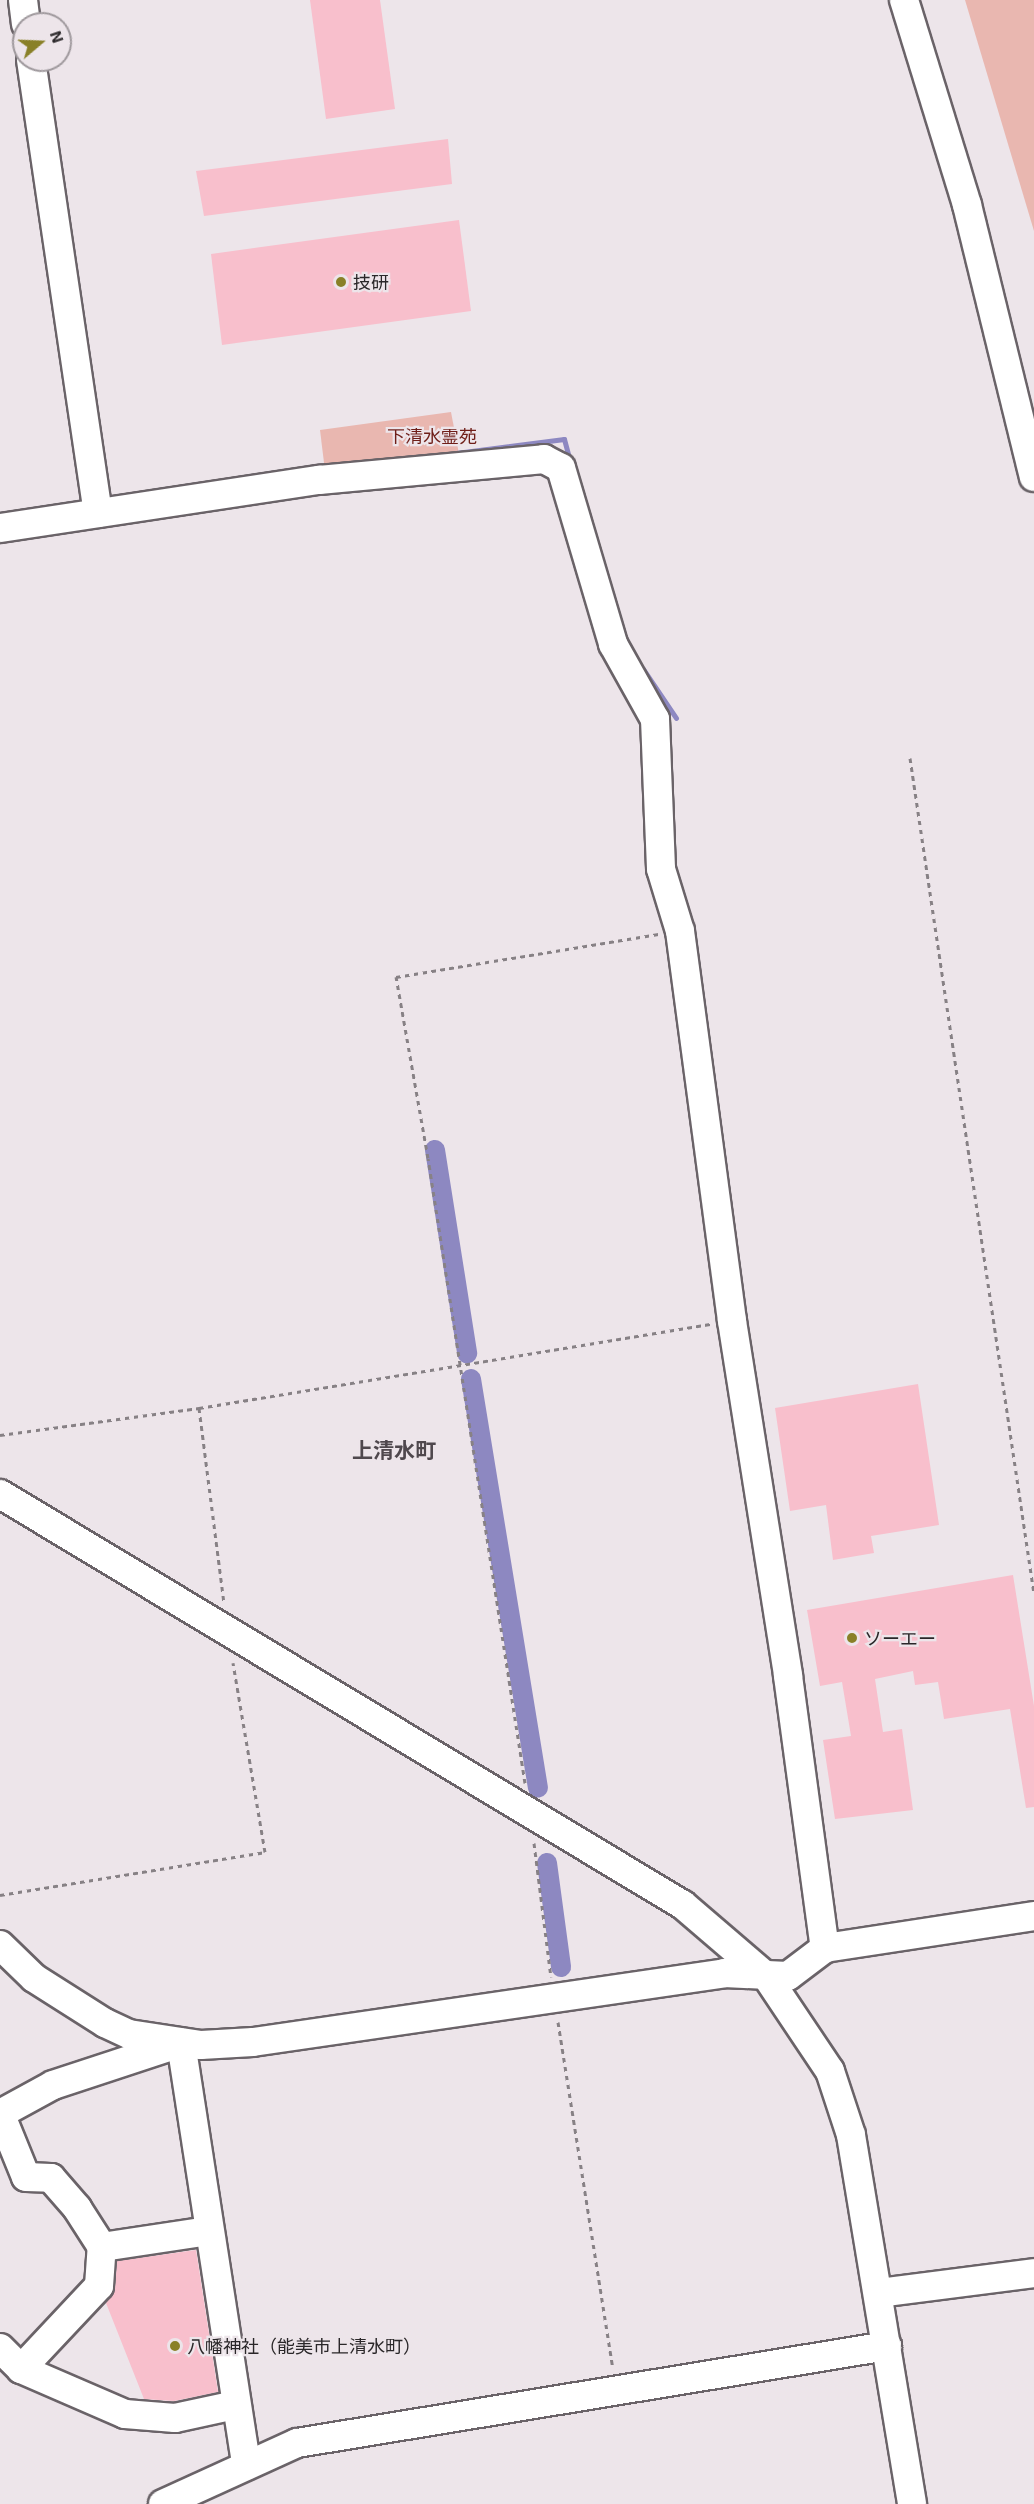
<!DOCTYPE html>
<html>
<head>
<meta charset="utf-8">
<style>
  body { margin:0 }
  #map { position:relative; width:1034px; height:2504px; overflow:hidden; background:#ede5ea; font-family:"Exo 2","Noto Sans JP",sans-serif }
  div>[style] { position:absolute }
  .green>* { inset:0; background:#e9b7b0 }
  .stream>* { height:5px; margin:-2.5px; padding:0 2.5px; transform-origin:2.5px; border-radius:2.5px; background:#8d88c1 }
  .canal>* { height:20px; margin:-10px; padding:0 10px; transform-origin:10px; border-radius:10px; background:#8d88c1 }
  .building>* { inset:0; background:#f8bfcc }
  .path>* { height:3px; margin-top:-1.5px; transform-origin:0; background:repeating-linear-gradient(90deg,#878185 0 4.5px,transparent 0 9px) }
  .roads { filter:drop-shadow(2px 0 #6a6368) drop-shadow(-2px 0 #6a6368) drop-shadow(0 2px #6a6368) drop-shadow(0 -2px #6a6368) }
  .minor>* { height:28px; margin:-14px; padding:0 14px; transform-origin:14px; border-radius:14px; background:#fff }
  .dots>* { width:16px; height:16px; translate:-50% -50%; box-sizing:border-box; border:3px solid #ede5ea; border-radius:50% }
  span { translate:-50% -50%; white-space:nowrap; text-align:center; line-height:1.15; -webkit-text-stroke:4.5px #ede5ea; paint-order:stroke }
  .poi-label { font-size:18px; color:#2a2729 }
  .left { translate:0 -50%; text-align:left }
  .park-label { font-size:18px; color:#6f1e18 }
  .quarter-label { font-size:21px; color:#4f484d; font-weight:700 }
  .north { position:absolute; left:12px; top:12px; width:60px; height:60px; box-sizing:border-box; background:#ede5ea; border:2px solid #9f999d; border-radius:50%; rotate:71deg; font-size:16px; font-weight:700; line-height:24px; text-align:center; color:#2a2729 }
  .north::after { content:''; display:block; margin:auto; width:21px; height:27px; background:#898027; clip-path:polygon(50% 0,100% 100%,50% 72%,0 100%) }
</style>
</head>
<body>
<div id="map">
  <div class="green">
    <div style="clip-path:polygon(965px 0,1034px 0,1034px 231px)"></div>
    <div style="clip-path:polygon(451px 412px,459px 454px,325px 471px,320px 430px)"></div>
  </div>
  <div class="stream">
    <div style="left:456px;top:453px;width:109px;rotate:-7.4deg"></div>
    <div style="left:564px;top:439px;width:23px;rotate:75deg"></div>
    <div style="left:643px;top:669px;width:59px;rotate:56deg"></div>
  </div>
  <div class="canal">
    <div style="left:435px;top:1150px;width:206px;rotate:81deg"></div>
    <div style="left:471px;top:1379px;width:414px;rotate:80.7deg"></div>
    <div style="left:547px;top:1863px;width:105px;rotate:82.3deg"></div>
  </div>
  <div class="building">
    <div style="clip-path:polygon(310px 0,380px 0,395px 109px,326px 119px)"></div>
    <div style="clip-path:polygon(448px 139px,452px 184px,204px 216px,196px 171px)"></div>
    <div style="clip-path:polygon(459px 220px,471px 311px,222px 345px,211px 254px)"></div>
    <div style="clip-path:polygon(918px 1384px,939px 1525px,871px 1536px,874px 1553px,833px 1560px,826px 1505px,790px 1511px,775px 1408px)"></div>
    <div style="clip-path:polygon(1013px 1575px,1034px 1706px,1034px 1807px,1026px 1808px,1010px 1709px,944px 1719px,938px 1682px,915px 1685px,913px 1671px,875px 1679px,883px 1732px,902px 1729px,913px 1810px,835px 1819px,823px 1740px,851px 1736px,842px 1682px,820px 1686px,807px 1610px)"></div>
    <div style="clip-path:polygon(196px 2250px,218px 2392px,174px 2401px,144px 2399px,106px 2303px,115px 2288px,117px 2261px)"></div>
  </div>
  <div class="path">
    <div style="left:910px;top:758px;width:845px;rotate:81.56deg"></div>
    <div style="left:199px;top:1408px;width:197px;rotate:82.7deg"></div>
    <div style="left:0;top:1435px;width:201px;rotate:-7.7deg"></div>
    <div style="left:199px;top:1408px;width:518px;rotate:-9.33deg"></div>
    <div style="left:525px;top:1783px;width:632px;rotate:-98.82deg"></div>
    <div style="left:428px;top:1158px;width:184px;rotate:-100deg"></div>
    <div style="left:396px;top:977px;width:266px;rotate:-9.3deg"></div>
    <div style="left:534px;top:1843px;width:135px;rotate:82.8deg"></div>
    <div style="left:0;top:1895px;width:268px;rotate:-9.2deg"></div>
    <div style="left:265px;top:1852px;width:192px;rotate:-99.6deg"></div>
    <div style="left:558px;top:2022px;width:350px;rotate:81deg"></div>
  </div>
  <div class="roads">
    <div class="minor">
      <div style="left:23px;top:0;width:24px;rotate:83deg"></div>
      <div style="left:904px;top:0;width:214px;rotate:72.9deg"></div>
      <div style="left:967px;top:205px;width:280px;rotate:76.2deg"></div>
      <div style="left:31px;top:60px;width:458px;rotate:81.6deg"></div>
      <div style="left:0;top:528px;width:323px;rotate:-8.6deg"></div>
      <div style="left:319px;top:480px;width:226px;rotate:-5.3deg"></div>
      <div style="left:544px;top:459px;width:19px;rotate:28deg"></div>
      <div style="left:561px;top:468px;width:184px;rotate:73.5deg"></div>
      <div style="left:613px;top:644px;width:86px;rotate:60.8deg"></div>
      <div style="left:655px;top:719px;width:150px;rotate:87.7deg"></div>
      <div style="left:661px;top:869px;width:65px;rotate:73deg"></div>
      <div style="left:680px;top:931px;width:393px;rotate:82.4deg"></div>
      <div style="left:732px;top:1321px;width:359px;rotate:81deg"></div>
      <div style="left:788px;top:1676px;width:275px;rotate:82.3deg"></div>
      <div style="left:0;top:1494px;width:797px;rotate:31.04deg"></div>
      <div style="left:683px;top:1905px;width:111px;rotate:40.6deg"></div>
      <div style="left:767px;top:1977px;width:113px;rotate:56.2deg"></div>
      <div style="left:830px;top:2071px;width:67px;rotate:71.8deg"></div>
      <div style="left:851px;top:2135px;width:374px;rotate:80.6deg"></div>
      <div style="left:0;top:1945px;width:47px;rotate:44.1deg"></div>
      <div style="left:34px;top:1978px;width:84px;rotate:32.4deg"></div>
      <div style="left:105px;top:2023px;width:26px;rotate:25deg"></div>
      <div style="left:129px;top:2034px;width:73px;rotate:8.7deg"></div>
      <div style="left:201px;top:2045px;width:52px;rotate:-3.3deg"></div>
      <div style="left:253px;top:2042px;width:476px;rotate:-8.3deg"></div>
      <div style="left:724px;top:1973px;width:64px;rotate:2.7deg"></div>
      <div style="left:788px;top:1976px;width:46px;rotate:-37.1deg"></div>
      <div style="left:825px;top:1948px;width:211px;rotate:-8.7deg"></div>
      <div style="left:0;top:2113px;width:69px;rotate:67.9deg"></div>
      <div style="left:26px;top:2177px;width:25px;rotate:2deg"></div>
      <div style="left:51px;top:2178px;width:40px;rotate:49deg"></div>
      <div style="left:77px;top:2208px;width:46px;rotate:57.3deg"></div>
      <div style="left:102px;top:2247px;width:108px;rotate:-8.5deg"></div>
      <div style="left:0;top:2114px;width:60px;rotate:-28.7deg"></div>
      <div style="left:53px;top:2085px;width:135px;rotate:-18.2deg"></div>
      <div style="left:181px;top:2043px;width:427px;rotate:81.2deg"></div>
      <div style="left:878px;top:2293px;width:157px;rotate:-7.3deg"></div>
      <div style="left:0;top:2348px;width:30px;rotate:45deg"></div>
      <div style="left:21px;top:2369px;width:113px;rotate:23.4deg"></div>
      <div style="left:125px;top:2414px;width:50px;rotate:4.6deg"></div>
      <div style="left:175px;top:2418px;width:61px;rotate:-12.2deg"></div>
      <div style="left:21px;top:2369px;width:114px;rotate:-46.8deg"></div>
      <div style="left:99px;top:2286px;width:39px;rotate:-86deg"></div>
      <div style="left:163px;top:2504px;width:147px;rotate:-24.5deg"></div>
      <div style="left:297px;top:2443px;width:598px;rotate:-9.34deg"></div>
    </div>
  </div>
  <div class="dots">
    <div style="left:341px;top:282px;background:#898027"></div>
    <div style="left:852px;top:1638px;background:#898027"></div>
    <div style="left:175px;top:2346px;background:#898027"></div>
  </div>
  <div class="poi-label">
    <span class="left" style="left:353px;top:282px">技研</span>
    <span class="left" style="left:864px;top:1638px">ソーエー</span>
    <span class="left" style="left:187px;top:2346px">八幡神社（能美市上清水町）</span>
  </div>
  <div class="park-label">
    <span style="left:432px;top:436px">下清水霊苑</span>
  </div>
  <div class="quarter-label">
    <span style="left:394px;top:1450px">上清水町</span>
  </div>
  <div class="north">N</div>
</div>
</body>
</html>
